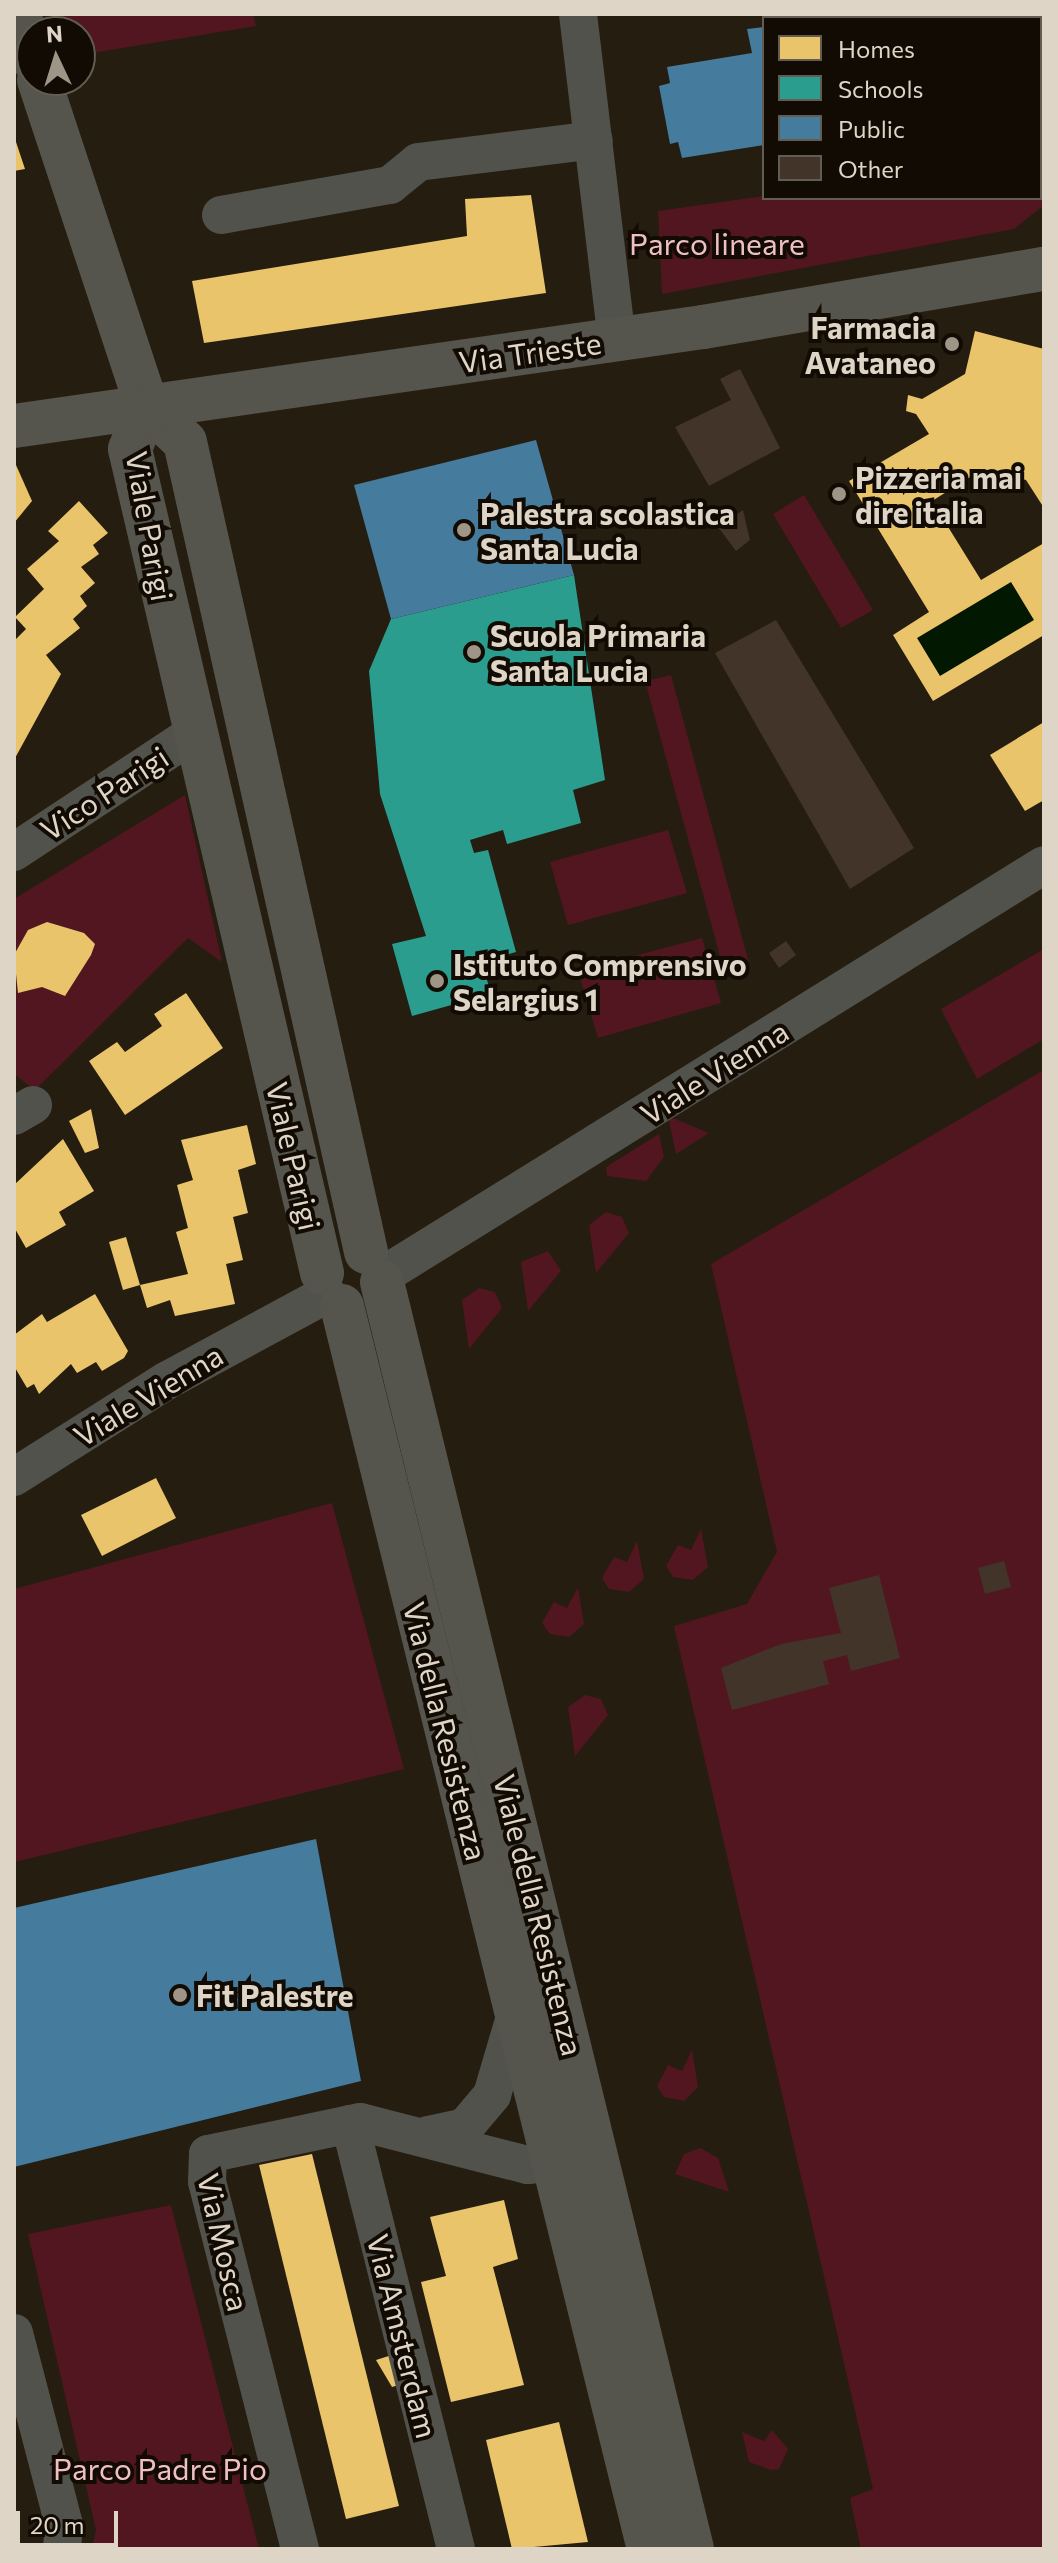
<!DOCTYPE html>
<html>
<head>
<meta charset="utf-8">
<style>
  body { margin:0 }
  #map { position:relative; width:1058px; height:2563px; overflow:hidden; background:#251d10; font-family:Commissioner,sans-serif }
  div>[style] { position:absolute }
  .green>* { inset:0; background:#521620 }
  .water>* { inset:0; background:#031801 }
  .homes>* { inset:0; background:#e9c46a }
  .schools>* { inset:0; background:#2a9d8f }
  .public>* { inset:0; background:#457b9d }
  .building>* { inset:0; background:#423429 }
  .street>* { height:38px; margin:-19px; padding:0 19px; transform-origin:19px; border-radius:19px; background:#52524c }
  .secondary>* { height:44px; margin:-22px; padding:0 22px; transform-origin:22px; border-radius:22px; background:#55544d }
  .dots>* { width:22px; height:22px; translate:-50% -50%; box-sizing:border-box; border:4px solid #110b03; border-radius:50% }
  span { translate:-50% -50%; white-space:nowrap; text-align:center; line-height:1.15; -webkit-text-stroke:8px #110b03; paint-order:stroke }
  .park-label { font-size:30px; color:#f0bfc3 }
  .poi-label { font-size:30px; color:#dfd5c7; font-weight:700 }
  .right { translate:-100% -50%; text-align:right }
  .left { translate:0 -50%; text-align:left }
  .street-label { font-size:30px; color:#dfd5c7 }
  .frame { position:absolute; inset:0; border:16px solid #dfd5c7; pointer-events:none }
  .legend { position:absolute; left:762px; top:16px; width:280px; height:184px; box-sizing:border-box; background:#110b03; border:2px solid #635c51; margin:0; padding:10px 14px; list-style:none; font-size:24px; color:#dfd5c7 }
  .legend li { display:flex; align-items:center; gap:16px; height:40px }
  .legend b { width:40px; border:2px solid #635c51 }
  .north { position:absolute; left:16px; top:16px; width:80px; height:80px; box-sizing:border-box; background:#110b03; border:2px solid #635c51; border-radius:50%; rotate:356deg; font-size:22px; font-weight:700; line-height:32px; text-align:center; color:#dfd5c7 }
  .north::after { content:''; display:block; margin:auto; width:28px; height:36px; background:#9e9587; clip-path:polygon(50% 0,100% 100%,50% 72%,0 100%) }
  .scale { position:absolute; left:16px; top:2511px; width:102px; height:36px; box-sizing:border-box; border:4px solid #dfd5c7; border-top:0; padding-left:10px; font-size:24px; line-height:28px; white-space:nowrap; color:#dfd5c7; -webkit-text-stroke:6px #110b03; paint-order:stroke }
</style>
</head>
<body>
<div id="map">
  <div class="green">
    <div style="clip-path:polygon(57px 14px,253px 14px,256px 26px,80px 55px,80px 32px,63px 32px)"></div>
    <div style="clip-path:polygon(821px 14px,1038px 14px,1039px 18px,822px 18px)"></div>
    <div style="clip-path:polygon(1040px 21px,1044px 205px,1014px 229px,662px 294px,658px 211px,764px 196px,1040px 198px)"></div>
    <div style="clip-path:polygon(804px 495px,873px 610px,841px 628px,773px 514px)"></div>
    <div style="clip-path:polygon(671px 675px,749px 963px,724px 971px,645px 681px)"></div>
    <div style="clip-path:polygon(185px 795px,222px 962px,188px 938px,35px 1090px,14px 1074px,14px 899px)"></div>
    <div style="clip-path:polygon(668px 830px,687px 893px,568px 925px,550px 862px)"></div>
    <div style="clip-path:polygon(702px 938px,721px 1003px,598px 1038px,578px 971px)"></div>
    <div style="clip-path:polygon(1044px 949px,1044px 1039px,977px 1079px,941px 1009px)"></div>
    <div style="clip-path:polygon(1044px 1070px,1044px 2549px,861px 2549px,850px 2498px,873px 2489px,674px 1626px,747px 1604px,777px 1552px,711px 1264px)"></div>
    <div style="clip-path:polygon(668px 1116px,709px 1133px,676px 1154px)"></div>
    <div style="clip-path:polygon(659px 1134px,664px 1157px,646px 1181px,607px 1176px,606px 1167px)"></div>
    <div style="clip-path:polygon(606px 1212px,622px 1217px,629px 1233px,596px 1273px,589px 1225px)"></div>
    <div style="clip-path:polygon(548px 1251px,561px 1271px,528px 1311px,521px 1262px)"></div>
    <div style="clip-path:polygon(479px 1288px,495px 1292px,502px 1308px,469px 1349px,462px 1300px)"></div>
    <div style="clip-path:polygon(332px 1503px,404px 1769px,14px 1862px,14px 1589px)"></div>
    <div style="clip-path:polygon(701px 1529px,708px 1567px,693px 1580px,673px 1577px,666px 1566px,678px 1545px,691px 1550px)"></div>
    <div style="clip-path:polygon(637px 1541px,644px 1579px,629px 1592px,609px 1589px,602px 1578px,614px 1557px,627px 1562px)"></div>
    <div style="clip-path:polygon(578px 1587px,584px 1624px,569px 1637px,550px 1634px,542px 1623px,554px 1602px,567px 1608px)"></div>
    <div style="clip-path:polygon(585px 1695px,601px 1699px,608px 1715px,575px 1756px,568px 1707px)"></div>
    <div style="clip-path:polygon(692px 2050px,698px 2087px,684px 2101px,664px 2097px,657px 2086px,668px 2065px,682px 2071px)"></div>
    <div style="clip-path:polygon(700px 2148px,718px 2158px,729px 2192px,675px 2174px,684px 2154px)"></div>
    <div style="clip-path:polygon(171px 2205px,183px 2252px,259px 2549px,92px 2549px,96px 2530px,28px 2234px)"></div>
    <div style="clip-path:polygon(772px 2430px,788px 2449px,779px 2469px,771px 2470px,749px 2462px,742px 2432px,764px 2441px)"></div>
  </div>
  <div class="water">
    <div style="clip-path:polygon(1011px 582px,1034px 620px,940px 676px,917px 638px)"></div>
  </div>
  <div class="homes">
    <div style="clip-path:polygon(14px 136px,25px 169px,14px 171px)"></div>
    <div style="clip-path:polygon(531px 195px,546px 293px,204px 343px,192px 281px,467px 236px,465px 199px)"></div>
    <div style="clip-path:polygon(evenodd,975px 331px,1044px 349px,1044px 508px,1026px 480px,983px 469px,932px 501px,981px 580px,1044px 543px,1044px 635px,933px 701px,893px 635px,929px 612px,849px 481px,929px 434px,916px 414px,906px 411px,908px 395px,922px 399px,965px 374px,975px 331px,1011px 582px,1034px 620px,940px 676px,917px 638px,1011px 582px)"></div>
    <div style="clip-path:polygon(16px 465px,32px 501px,14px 523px,14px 465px)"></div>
    <div style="clip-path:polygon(79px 501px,108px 533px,93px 545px,99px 554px,81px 567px,95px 583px,80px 596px,87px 606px,73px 619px,80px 628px,46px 655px,61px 674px,14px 760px,14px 641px,26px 629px,15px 617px,44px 589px,27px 569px,59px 541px,48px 531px)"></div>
    <div style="clip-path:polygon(1044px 722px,1044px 800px,1025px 811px,990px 755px)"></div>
    <div style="clip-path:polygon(47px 922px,84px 933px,95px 944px,91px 955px,65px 996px,42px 987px,18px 993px,14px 955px,28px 930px)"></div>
    <div style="clip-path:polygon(186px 993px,223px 1048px,125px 1115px,89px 1061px,117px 1042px,125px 1052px,162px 1026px,154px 1014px)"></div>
    <div style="clip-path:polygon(91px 1109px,99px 1148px,85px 1153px,69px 1121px)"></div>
    <div style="clip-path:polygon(247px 1125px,256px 1164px,238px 1170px,248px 1213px,233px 1217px,243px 1260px,226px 1264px,235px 1304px,175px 1316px,170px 1300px,147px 1308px,140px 1285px,188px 1274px,176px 1232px,188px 1228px,177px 1185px,193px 1180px,181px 1140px)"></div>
    <div style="clip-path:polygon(63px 1139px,94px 1191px,59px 1212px,66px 1225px,26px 1248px,14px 1227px,14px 1185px)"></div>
    <div style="clip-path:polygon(126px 1237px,140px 1285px,123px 1290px,109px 1242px)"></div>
    <div style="clip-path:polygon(95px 1294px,128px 1351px,124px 1358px,102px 1371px,96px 1362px,77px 1373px,71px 1364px,39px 1394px,34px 1384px,27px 1388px,14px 1366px,14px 1335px,42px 1314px,47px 1322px)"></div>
    <div style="clip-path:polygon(156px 1478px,176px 1518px,102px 1556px,81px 1515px)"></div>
    <div style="clip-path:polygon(312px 2154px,399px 2506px,346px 2519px,259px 2165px)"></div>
    <div style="clip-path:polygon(504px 2200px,518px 2259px,493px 2267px,524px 2385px,451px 2402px,421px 2282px,446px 2276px,430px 2217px)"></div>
    <div style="clip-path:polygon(395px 2354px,402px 2384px,392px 2387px,376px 2360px)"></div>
    <div style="clip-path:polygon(559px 2422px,588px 2542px,512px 2549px,486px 2440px)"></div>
  </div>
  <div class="schools">
    <div style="clip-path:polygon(574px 575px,605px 780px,573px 790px,581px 823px,507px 844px,503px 830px,470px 840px,474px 853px,488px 850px,516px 952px,482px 962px,491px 994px,412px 1016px,392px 944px,426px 936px,380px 794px,369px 671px,391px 619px)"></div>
  </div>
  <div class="public">
    <div style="clip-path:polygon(764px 27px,764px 145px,682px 158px,678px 142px,670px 144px,659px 86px,670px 83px,667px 67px,752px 53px,747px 29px)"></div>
    <div style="clip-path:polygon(536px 440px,574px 575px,391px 619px,354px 485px)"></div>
    <div style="clip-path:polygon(316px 1839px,361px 2081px,14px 2167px,14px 1908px)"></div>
  </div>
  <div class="building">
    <div style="clip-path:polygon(740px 369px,780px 448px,709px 486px,675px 427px,731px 400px,720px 379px)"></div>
    <div style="clip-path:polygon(743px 510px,750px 540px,736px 551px,718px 527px)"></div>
    <div style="clip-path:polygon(776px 620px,914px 848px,850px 889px,715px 653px)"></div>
    <div style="clip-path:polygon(786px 941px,796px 955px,779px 968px,769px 953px)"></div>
    <div style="clip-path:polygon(1004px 1561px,1011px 1587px,985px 1594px,978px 1568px)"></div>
    <div style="clip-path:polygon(879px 1575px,900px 1658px,851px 1671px,847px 1655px,823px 1661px,829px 1684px,732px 1710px,721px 1668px,781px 1644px,841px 1633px,829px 1588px)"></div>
  </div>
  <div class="street">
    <div style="left:578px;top:14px;width:327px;rotate:83.2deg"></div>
    <div style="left:221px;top:215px;width:172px;rotate:-10.1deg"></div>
    <div style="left:390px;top:185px;width:36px;rotate:-39deg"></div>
    <div style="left:418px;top:162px;width:177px;rotate:-7.1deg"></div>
    <div style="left:14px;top:852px;width:214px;rotate:-33.4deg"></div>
    <div style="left:14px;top:1116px;width:22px;rotate:-30deg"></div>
    <div style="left:382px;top:1276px;width:779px;rotate:-31.83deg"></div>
    <div style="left:14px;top:1477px;width:180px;rotate:-32.3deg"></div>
    <div style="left:166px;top:1381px;width:183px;rotate:-28.4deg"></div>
    <div style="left:350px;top:2124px;width:438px;rotate:76deg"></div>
    <div style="left:428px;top:2135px;width:38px;rotate:-12deg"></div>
    <div style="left:465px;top:2127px;width:42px;rotate:-49.8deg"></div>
    <div style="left:492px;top:2095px;width:89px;rotate:-73.6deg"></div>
    <div style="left:14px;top:2333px;width:198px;rotate:75.4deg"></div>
    <div style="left:64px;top:2525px;width:24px;rotate:95deg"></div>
    <div style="left:300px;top:2549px;width:379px;rotate:-104.2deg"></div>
    <div style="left:207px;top:2182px;width:28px;rotate:-88deg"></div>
    <div style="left:208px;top:2154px;width:155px;rotate:-11.9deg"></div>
    <div style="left:360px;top:2122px;width:173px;rotate:14.4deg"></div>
    <div style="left:528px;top:2165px;width:28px;rotate:-6deg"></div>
  </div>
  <div class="secondary">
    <div style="left:19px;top:14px;width:46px;rotate:73.5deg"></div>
    <div style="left:39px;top:80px;width:343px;rotate:71.7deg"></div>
    <div style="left:147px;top:406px;width:52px;rotate:43.5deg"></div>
    <div style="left:185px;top:442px;width:830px;rotate:77.4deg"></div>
    <div style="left:147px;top:406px;width:46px;rotate:111.6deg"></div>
    <div style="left:130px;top:449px;width:846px;rotate:76.88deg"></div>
    <div style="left:14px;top:426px;width:696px;rotate:-8.18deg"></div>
    <div style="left:703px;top:327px;width:346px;rotate:-9.7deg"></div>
    <div style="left:382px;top:1282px;width:1304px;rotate:76.25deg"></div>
    <div style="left:342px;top:1306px;width:1280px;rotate:76.13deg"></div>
  </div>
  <div class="dots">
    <div style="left:952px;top:344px;background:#9e9587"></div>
    <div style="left:839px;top:494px;background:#9e9587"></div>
    <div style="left:464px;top:530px;background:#9e9587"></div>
    <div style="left:474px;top:652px;background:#9e9587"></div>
    <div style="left:437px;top:981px;background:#9e9587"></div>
    <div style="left:180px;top:1995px;background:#9e9587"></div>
  </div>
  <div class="park-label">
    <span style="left:717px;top:243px">Parco lineare</span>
    <span style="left:160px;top:2468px">Parco Padre Pio</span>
  </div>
  <div class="poi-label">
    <span class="right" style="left:936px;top:344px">Farmacia<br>Avataneo</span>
    <span class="left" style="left:855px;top:494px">Pizzeria mai<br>dire italia</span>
    <span class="left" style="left:480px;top:530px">Palestra scolastica<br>Santa Lucia</span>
    <span class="left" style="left:490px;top:652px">Scuola Primaria<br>Santa Lucia</span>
    <span class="left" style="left:453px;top:981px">Istituto Comprensivo<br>Selargius 1</span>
    <span class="left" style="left:196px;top:1995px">Fit Palestre</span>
  </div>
  <div class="street-label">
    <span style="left:530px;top:352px;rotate:-8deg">Via Trieste</span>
    <span style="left:150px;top:526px;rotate:80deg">Viale Parigi</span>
    <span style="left:104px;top:793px;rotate:-33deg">Vico Parigi</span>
    <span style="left:714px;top:1072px;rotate:-32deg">Viale Vienna</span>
    <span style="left:294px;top:1156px;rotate:77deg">Viale Parigi</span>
    <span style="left:148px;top:1395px;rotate:-31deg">Viale Vienna</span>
    <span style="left:446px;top:1731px;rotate:76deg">Via della Resistenza</span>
    <span style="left:539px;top:1915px;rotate:76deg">Viale della Resistenza</span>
    <span style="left:224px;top:2242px;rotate:77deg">Via Mosca</span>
    <span style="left:403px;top:2336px;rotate:76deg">Via Amsterdam</span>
  </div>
  <div class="frame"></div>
  <ul class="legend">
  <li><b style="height:22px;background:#e9c46a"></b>Homes</li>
  <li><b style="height:22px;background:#2a9d8f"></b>Schools</li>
  <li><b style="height:22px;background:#457b9d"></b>Public</li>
  <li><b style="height:22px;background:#423429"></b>Other</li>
  </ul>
  <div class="north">N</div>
  <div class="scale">20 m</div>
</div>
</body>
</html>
